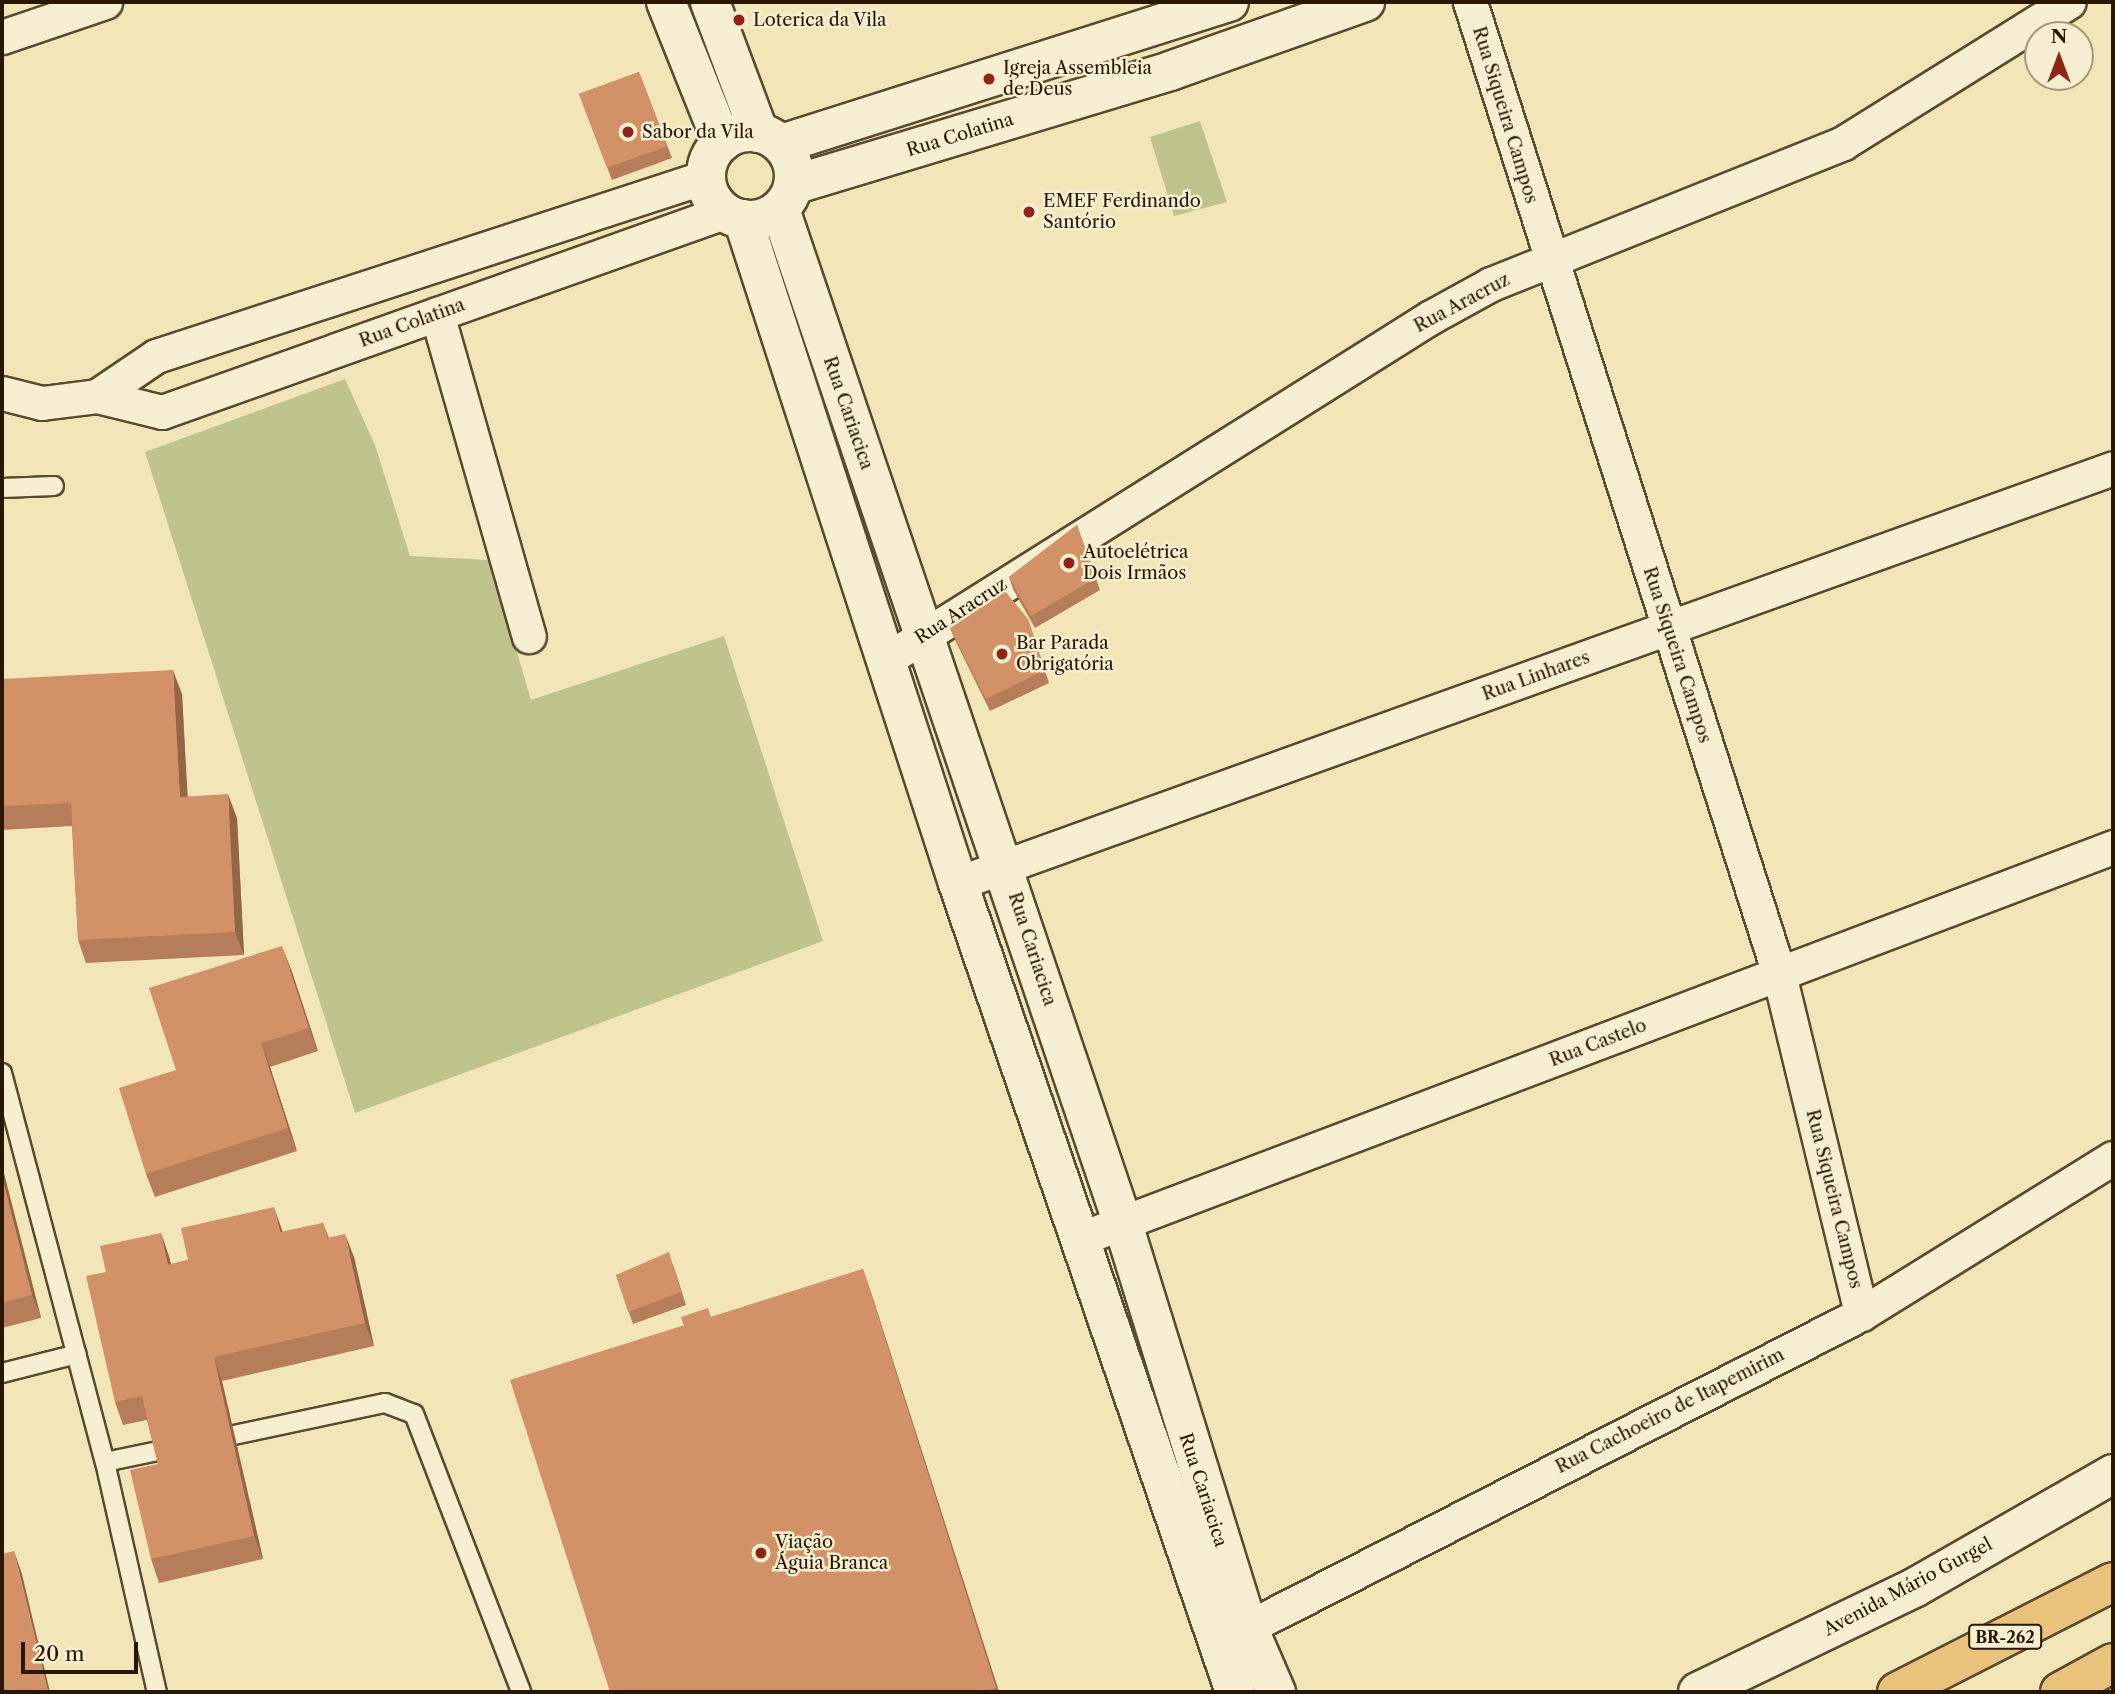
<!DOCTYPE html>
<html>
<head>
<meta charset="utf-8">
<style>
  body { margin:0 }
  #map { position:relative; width:2115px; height:1694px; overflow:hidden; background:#f2e6b9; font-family:"Libre Caslon Text",serif }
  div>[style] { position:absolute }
  .green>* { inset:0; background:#bec48c }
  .roads { filter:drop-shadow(2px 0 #5b4a2e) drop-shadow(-2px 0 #5b4a2e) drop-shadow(0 2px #5b4a2e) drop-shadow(0 -2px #5b4a2e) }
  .service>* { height:18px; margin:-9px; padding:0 9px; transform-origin:9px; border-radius:9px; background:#f7efd2 }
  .minor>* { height:33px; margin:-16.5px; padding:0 16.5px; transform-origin:16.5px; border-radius:16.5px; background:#f7efd2 }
  .tertiary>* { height:38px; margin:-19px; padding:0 19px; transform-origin:19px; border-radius:19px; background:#f7efd2 }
  .tertiary>.ring { margin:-19px; padding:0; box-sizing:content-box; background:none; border:38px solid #f7efd2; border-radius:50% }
  .secondary>* { height:38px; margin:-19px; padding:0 19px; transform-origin:19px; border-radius:19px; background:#f7efd2 }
  .primary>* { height:38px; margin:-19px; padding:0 19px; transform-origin:19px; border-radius:19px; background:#e9c37c }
  .wall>* { inset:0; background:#b57d59 }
  .shaded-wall>* { inset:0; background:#946648 }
  .building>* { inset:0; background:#d39167 }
  .dots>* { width:19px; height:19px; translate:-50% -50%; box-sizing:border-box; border:4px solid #f7efd2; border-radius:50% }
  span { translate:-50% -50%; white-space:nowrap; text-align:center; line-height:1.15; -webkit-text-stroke:5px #f7efd2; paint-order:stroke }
  .shield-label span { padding:2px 5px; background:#f7efd2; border:2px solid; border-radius:5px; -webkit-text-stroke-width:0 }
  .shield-label { font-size:16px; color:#291600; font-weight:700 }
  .poi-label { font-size:18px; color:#291600 }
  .left { translate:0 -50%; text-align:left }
  .street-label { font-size:18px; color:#291600 }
  .frame { position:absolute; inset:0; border:4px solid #291600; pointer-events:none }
  .north { position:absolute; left:2024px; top:21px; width:70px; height:70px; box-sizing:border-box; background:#f7efd2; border:2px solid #a5987e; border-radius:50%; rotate:0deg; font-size:19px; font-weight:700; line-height:28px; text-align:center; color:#291600 }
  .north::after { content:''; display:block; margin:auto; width:24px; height:32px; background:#8f2418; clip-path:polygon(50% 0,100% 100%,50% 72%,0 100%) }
  .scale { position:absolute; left:21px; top:1642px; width:117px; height:32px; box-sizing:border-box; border:4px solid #291600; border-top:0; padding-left:9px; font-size:21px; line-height:24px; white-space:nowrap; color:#291600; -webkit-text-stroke:5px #f7efd2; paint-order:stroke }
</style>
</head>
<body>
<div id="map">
  <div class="green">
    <div style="clip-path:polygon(1200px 121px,1227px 202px,1174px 216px,1150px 137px)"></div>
    <div style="clip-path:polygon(345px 379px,375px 445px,410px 556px,490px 560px,531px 700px,724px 636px,823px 941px,355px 1113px,145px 452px)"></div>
  </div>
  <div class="roads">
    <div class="service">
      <div style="left:2px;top:488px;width:52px;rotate:-2.2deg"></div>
      <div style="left:2px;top:1073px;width:402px;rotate:75.2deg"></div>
      <div style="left:105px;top:1462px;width:236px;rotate:77.3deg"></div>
      <div style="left:2px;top:1373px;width:77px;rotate:-14.2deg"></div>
      <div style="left:234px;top:1435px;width:154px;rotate:-12deg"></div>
      <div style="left:385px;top:1403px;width:31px;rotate:21deg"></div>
      <div style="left:414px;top:1414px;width:298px;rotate:68.9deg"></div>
      <div style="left:105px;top:1462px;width:54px;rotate:-11.7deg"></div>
    </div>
    <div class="minor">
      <div style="left:1470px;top:2px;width:1020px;rotate:72.36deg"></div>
      <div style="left:1779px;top:974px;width:350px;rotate:76.4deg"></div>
      <div style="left:2px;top:37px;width:109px;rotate:-18.8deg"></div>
      <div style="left:437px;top:314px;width:335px;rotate:74.1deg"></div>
      <div style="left:2px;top:393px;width:41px;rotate:14deg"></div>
      <div style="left:42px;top:403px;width:55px;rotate:-7.3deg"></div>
      <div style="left:97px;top:396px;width:67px;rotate:13.8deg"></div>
      <div style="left:162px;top:412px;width:597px;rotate:-19.59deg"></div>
      <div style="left:97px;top:396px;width:71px;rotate:-34.1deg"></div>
      <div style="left:156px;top:356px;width:577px;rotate:-18.06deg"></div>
      <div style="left:884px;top:661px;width:646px;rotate:-32.17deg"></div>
      <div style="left:1431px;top:317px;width:68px;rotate:-28.8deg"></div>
      <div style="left:1491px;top:284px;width:379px;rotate:-21.8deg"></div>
      <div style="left:1843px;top:143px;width:266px;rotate:-32deg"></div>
      <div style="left:958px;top:883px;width:1227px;rotate:-19.76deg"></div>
      <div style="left:1082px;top:1238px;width:1103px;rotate:-20.77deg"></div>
      <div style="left:1227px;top:1638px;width:712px;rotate:-27.07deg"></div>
      <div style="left:1861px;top:1314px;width:296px;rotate:-31.8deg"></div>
    </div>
    <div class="tertiary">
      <div style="left:666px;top:2px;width:151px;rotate:68.2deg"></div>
      <div style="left:710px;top:2px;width:140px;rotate:69.5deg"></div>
      <div class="ring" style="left:706px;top:132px;width:50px;height:50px"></div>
      <div style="left:781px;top:144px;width:470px;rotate:-17.6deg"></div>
      <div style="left:793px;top:185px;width:394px;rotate:-16.8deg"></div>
      <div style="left:1170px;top:71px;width:207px;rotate:-19.5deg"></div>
      <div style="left:780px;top:209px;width:1071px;rotate:71.33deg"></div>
      <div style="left:1123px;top:1224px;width:420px;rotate:72.8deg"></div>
      <div style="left:1247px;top:1625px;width:73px;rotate:66.6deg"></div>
      <div style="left:743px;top:219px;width:698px;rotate:72.06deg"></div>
      <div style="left:958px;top:883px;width:855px;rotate:71.1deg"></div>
    </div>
    <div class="secondary">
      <div style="left:1698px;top:1692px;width:240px;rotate:-25.7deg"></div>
      <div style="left:1914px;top:1588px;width:229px;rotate:-29.8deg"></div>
    </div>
    <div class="primary">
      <div style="left:1897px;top:1692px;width:242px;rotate:-27deg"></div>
      <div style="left:2060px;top:1692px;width:60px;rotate:-28.7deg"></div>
    </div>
  </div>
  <div class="wall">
    <div style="clip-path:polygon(639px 72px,672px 158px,612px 180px,579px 94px)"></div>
    <div style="clip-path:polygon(1077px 525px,1100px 590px,1035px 628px,1013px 589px,1009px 577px)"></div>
    <div style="clip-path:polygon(1028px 619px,1049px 683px,990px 711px,955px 640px,950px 628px)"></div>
    <div style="clip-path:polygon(2px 679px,182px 694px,187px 796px,237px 818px,244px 955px,86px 963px,78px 940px,72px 826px,2px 830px)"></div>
    <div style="clip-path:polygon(291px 969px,318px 1051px,270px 1067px,297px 1151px,155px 1197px,146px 1174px)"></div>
    <div style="clip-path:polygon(2px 1166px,41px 1318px,2px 1328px)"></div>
    <div style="clip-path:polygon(323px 1223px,329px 1238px,354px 1257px,374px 1346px,222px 1381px,263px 1559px,159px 1583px,151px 1559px,158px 1464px,147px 1420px,123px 1425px,115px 1402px,106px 1272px,161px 1233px,171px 1264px,188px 1260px,283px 1232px)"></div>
    <div style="clip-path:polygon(673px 1264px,686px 1305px,633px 1324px,616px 1275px)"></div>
    <div style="clip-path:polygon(863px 1269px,874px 1302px,999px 1692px,610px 1692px,684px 1326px)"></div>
  </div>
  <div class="shaded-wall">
    <div style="clip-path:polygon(173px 670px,182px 694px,189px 820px,180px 797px)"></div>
    <div style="clip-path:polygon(228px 794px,237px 818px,244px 955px,235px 932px)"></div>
    <div style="clip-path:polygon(282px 946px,291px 969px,318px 1051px,309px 1028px)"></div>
    <div style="clip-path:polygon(261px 1043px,270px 1067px,297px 1151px,288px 1128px)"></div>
    <div style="clip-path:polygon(2px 1166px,41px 1318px,32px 1295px,2px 1176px)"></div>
    <div style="clip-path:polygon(274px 1207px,282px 1230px,288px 1256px,280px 1232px)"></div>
    <div style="clip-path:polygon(161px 1233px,169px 1256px,176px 1288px,168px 1265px)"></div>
    <div style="clip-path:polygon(345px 1234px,354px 1257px,374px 1346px,365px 1323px)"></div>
    <div style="clip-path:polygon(863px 1269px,874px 1302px,999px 1692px,998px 1692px)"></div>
    <div style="clip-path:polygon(214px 1357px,222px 1381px,263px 1559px,254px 1536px)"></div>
    <div style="clip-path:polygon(14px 1551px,22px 1574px,50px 1692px,48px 1692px)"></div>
  </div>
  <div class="building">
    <div style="clip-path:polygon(639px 72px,667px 146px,607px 168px,579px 94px)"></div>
    <div style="clip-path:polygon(1077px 525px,1096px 578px,1031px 616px,1009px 577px)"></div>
    <div style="clip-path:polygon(1004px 590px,1028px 619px,1045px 670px,986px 699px,950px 628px)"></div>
    <div style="clip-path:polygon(173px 670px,180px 797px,228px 794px,235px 932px,78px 940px,71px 803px,2px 806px,2px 679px)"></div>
    <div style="clip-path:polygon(282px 946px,309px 1028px,261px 1043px,288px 1128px,146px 1174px,119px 1088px,176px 1070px,149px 988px)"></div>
    <div style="clip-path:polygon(2px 1176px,32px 1295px,2px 1303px)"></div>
    <div style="clip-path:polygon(274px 1207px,280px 1232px,323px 1223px,327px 1238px,345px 1234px,365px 1323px,214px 1357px,254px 1536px,151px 1559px,130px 1470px,158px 1464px,142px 1396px,115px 1402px,86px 1276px,106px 1272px,100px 1246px,161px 1233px,168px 1265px,188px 1260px,181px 1228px)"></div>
    <div style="clip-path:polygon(669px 1252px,681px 1292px,628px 1312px,616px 1275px)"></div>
    <div style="clip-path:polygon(863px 1269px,996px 1688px,981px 1692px,610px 1692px,510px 1380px)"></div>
    <div style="clip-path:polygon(708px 1308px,711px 1317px,684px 1326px,681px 1317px)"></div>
    <div style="clip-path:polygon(14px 1551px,48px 1692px,2px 1692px,2px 1554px)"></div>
  </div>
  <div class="dots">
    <div style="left:739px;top:20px;background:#8f2418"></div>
    <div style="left:989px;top:79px;background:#8f2418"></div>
    <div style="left:628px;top:132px;background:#8f2418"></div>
    <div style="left:1029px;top:212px;background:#8f2418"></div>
    <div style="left:1069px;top:563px;background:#8f2418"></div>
    <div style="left:1002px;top:654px;background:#8f2418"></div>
    <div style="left:761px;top:1553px;background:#8f2418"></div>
  </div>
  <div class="shield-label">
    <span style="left:2005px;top:1637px">BR-262</span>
  </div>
  <div class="poi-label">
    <span class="left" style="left:753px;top:20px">Loterica da Vila</span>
    <span class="left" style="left:1003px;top:79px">Igreja Assembleia<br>de Deus</span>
    <span class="left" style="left:642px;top:132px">Sabor da Vila</span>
    <span class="left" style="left:1043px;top:212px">EMEF Ferdinando<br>Santório</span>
    <span class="left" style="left:1083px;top:563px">Autoelétrica<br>Dois Irmãos</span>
    <span class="left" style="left:1016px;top:654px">Bar Parada<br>Obrigatória</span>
    <span class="left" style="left:775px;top:1553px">Viação<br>Águia Branca</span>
  </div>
  <div class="street-label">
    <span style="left:1505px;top:115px;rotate:73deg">Rua Siqueira Campos</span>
    <span style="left:960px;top:135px;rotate:-17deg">Rua Colatina</span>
    <span style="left:1462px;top:303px;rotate:-28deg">Rua Aracruz</span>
    <span style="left:412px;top:323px;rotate:-20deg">Rua Colatina</span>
    <span style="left:848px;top:413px;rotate:71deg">Rua Cariacica</span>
    <span style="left:961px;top:611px;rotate:-33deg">Rua Aracruz</span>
    <span style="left:1677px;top:655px;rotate:72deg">Rua Siqueira Campos</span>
    <span style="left:1536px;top:676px;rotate:-20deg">Rua Linhares</span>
    <span style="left:1032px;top:949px;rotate:72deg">Rua Cariacica</span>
    <span style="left:1598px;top:1043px;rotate:-21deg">Rua Castelo</span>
    <span style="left:1834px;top:1199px;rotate:76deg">Rua Siqueira Campos</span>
    <span style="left:1670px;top:1411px;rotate:-27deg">Rua Cachoeiro de Itapemirim</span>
    <span style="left:1203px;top:1490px;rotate:72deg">Rua Cariacica</span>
    <span style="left:1908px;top:1587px;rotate:-28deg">Avenida Mário Gurgel</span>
  </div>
  <div class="frame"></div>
  <div class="north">N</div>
  <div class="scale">20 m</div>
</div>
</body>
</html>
